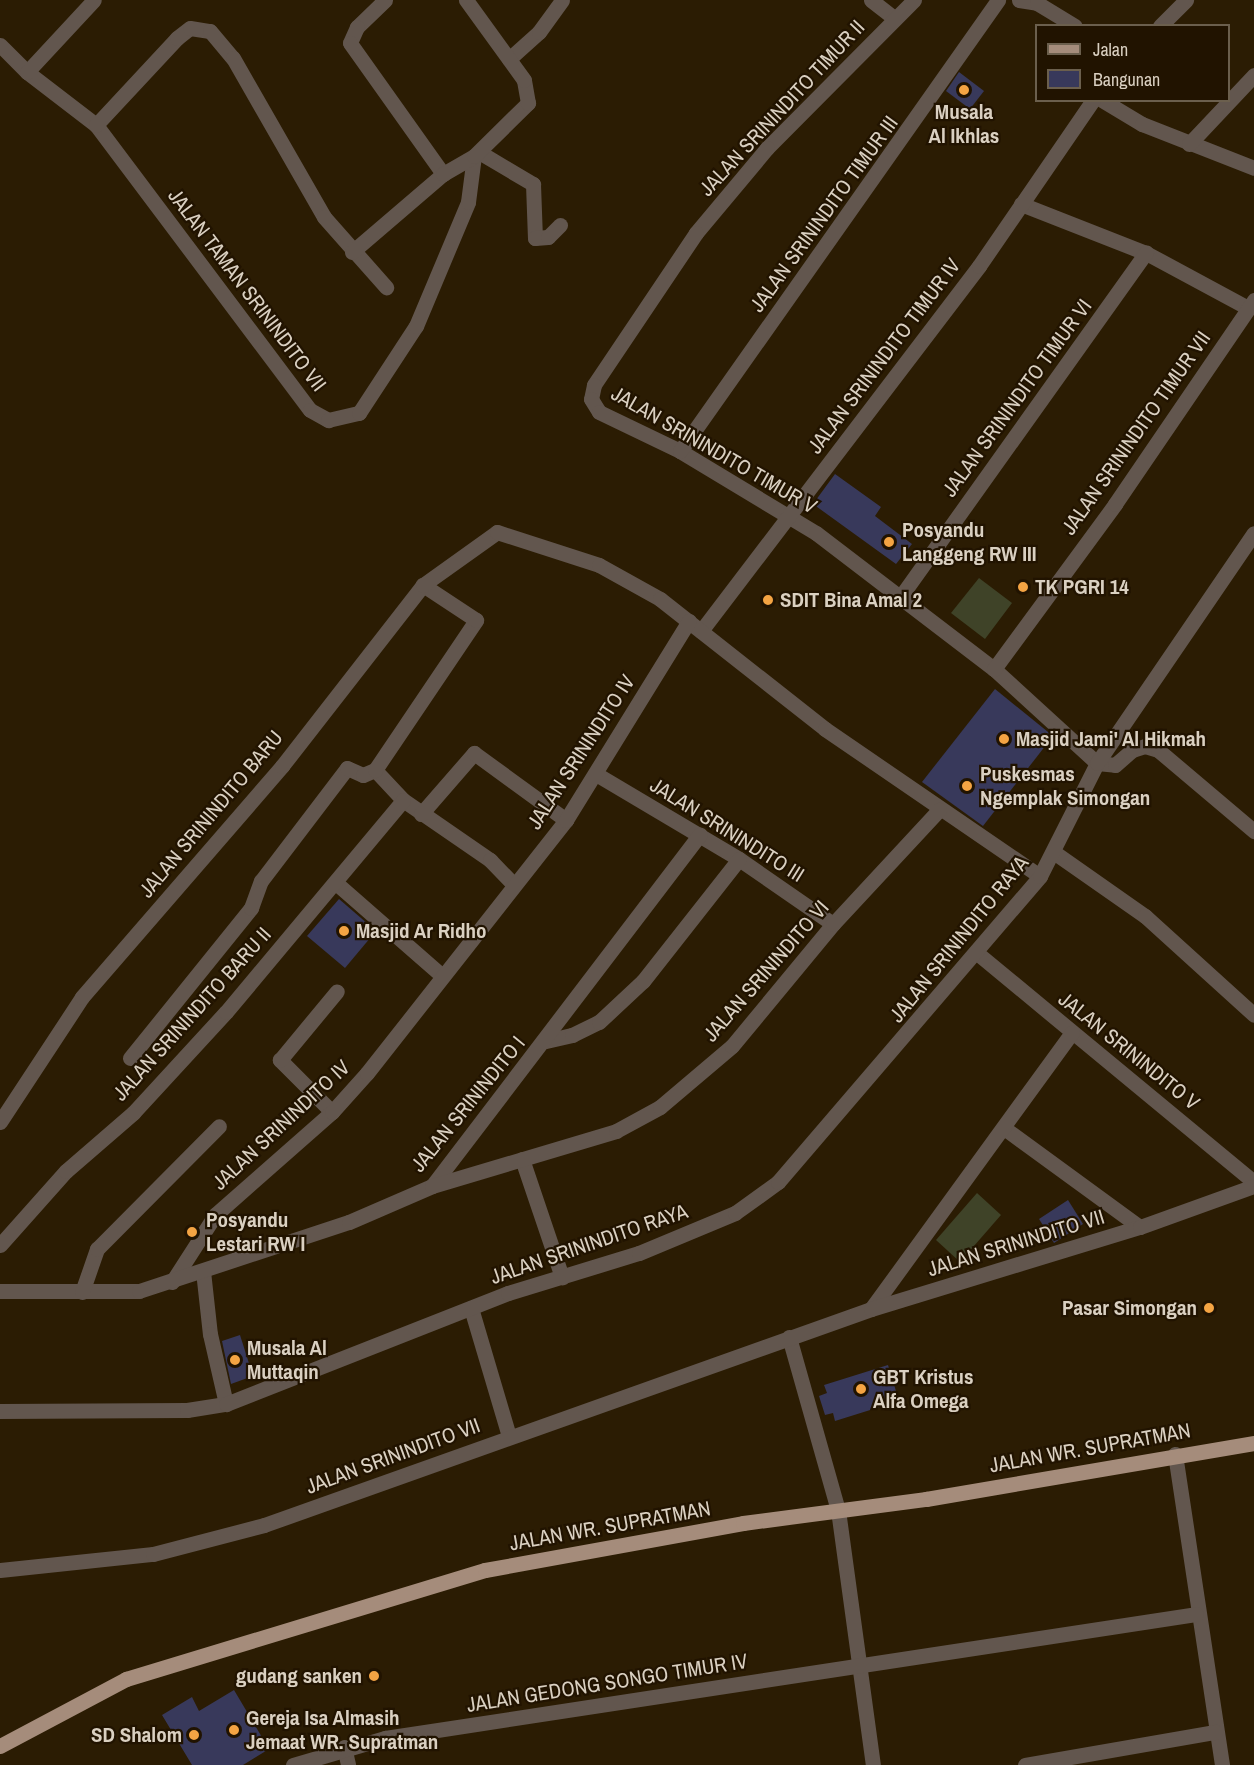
<!DOCTYPE html>
<html>
<head>
<meta charset="utf-8">
<style>
  body { margin:0 }
  #map { position:relative; width:1254px; height:1765px; overflow:hidden; background:#2b1c03; font-family:"Archivo Narrow",sans-serif }
  div>[style] { position:absolute }
  .green>* { inset:0; background:#3f4328 }
  .building>* { inset:0; background:#38395b }
  .minor>* { height:15px; margin:-7.5px; padding:0 7.5px; transform-origin:7.5px; border-radius:7.5px; background:#62564e }
  .major>* { height:15px; margin:-7.5px; padding:0 7.5px; transform-origin:7.5px; border-radius:7.5px; background:#a58c7b }
  .dots>* { width:16px; height:16px; translate:-50% -50%; box-sizing:border-box; border:3px solid #211300; border-radius:50% }
  span { translate:-50% -50%; white-space:nowrap; text-align:center; line-height:1.15; -webkit-text-stroke:4.5px #211300; paint-order:stroke }
  .street-label { font-size:21px; color:#dad0c1 }
  .poi-label { font-size:21px; color:#dad0c1; font-weight:700 }
  .left { translate:0 -50%; text-align:left }
  .right { translate:-100% -50%; text-align:right }
  .legend { position:absolute; left:1035px; top:24px; width:195px; height:78px; box-sizing:border-box; background:#211300; border:2px solid #6b5f4d; margin:0; padding:8px 10px; list-style:none; font-size:18px; color:#dad0c1 }
  .legend li { display:flex; align-items:center; gap:12px; height:30px }
  .legend b { width:30px; border:2px solid #6b5f4d }
</style>
</head>
<body>
<div id="map">
  <div class="green">
    <div style="clip-path:polygon(979px 578px,1012px 603px,985px 639px,951px 613px)"></div>
    <div style="clip-path:polygon(977px 1193px,1001px 1215px,960px 1262px,936px 1240px)"></div>
  </div>
  <div class="building">
    <div style="clip-path:polygon(959px 72px,984px 91px,970px 109px,946px 91px)"></div>
    <div style="clip-path:polygon(835px 474px,881px 507px,875px 516px,912px 544px,896px 564px,813px 504px)"></div>
    <div style="clip-path:polygon(995px 689px,1053px 736px,983px 826px,922px 782px)"></div>
    <div style="clip-path:polygon(339px 899px,376px 931px,345px 968px,307px 936px)"></div>
    <div style="clip-path:polygon(1068px 1200px,1083px 1224px,1054px 1243px,1039px 1219px)"></div>
    <div style="clip-path:polygon(240px 1335px,253px 1376px,231px 1384px,222px 1341px)"></div>
    <div style="clip-path:polygon(888px 1365px,899px 1401px,835px 1421px,833px 1413px,825px 1415px,819px 1396px,827px 1393px,824px 1385px)"></div>
    <div style="clip-path:polygon(234px 1690px,269px 1749px,243px 1765px,192px 1765px,162px 1715px,192px 1697px,199px 1711px)"></div>
  </div>
  <div class="minor">
    <div style="left:385px;top:0;width:39px;rotate:136deg"></div>
    <div style="left:357px;top:27px;width:17px;rotate:114deg"></div>
    <div style="left:350px;top:43px;width:161px;rotate:54.6deg"></div>
    <div style="left:871px;top:0;width:29px;rotate:38deg"></div>
    <div style="left:914px;top:0;width:209px;rotate:134.8deg"></div>
    <div style="left:767px;top:148px;width:111px;rotate:129.9deg"></div>
    <div style="left:696px;top:233px;width:183px;rotate:123.9deg"></div>
    <div style="left:594px;top:385px;width:14px;rotate:102deg"></div>
    <div style="left:591px;top:399px;width:15px;rotate:58deg"></div>
    <div style="left:599px;top:412px;width:90px;rotate:25.7deg"></div>
    <div style="left:680px;top:451px;width:159px;rotate:31.1deg"></div>
    <div style="left:816px;top:533px;width:224px;rotate:37.4deg"></div>
    <div style="left:994px;top:669px;width:139px;rotate:42.4deg"></div>
    <div style="left:1097px;top:763px;width:18px;rotate:6deg"></div>
    <div style="left:1115px;top:765px;width:23px;rotate:-41deg"></div>
    <div style="left:1132px;top:750px;width:14px;rotate:-17deg"></div>
    <div style="left:1145px;top:746px;width:14px;rotate:17deg"></div>
    <div style="left:1158px;top:750px;width:126px;rotate:40.2deg"></div>
    <div style="left:1019px;top:0;width:18px;rotate:9deg"></div>
    <div style="left:1037px;top:3px;width:44px;rotate:31.2deg"></div>
    <div style="left:1160px;top:26px;width:37px;rotate:-45deg"></div>
    <div style="left:0;top:45px;width:38px;rotate:45deg"></div>
    <div style="left:27px;top:72px;width:87px;rotate:37.5deg"></div>
    <div style="left:96px;top:125px;width:356px;rotate:53.1deg"></div>
    <div style="left:310px;top:410px;width:21px;rotate:29deg"></div>
    <div style="left:328px;top:420px;width:32px;rotate:-13deg"></div>
    <div style="left:359px;top:413px;width:104px;rotate:-56.8deg"></div>
    <div style="left:416px;top:326px;width:134px;rotate:-67.2deg"></div>
    <div style="left:468px;top:202px;width:46px;rotate:-82.6deg"></div>
    <div style="left:509px;top:59px;width:40px;rotate:-42deg"></div>
    <div style="left:539px;top:32px;width:39px;rotate:-54deg"></div>
    <div style="left:27px;top:72px;width:98px;rotate:-47.1deg"></div>
    <div style="left:1102px;top:100px;width:47px;rotate:31deg"></div>
    <div style="left:1142px;top:124px;width:120px;rotate:21.4deg"></div>
    <div style="left:96px;top:125px;width:119px;rotate:-47deg"></div>
    <div style="left:177px;top:38px;width:16px;rotate:-38deg"></div>
    <div style="left:190px;top:28px;width:20px;rotate:9deg"></div>
    <div style="left:210px;top:31px;width:35px;rotate:50deg"></div>
    <div style="left:233px;top:58px;width:183px;rotate:60.2deg"></div>
    <div style="left:324px;top:217px;width:94px;rotate:48.5deg"></div>
    <div style="left:1189px;top:144px;width:95px;rotate:-46.7deg"></div>
    <div style="left:479px;top:152px;width:63px;rotate:30.7deg"></div>
    <div style="left:533px;top:184px;width:54px;rotate:87.9deg"></div>
    <div style="left:535px;top:238px;width:13px;rotate:-4deg"></div>
    <div style="left:548px;top:237px;width:17px;rotate:-45deg"></div>
    <div style="left:1021px;top:204px;width:134px;rotate:21.4deg"></div>
    <div style="left:1146px;top:253px;width:116px;rotate:28.3deg"></div>
    <div style="left:352px;top:252px;width:120px;rotate:-40.6deg"></div>
    <div style="left:443px;top:174px;width:36px;rotate:-30deg"></div>
    <div style="left:474px;top:156px;width:76px;rotate:-44.5deg"></div>
    <div style="left:528px;top:103px;width:23px;rotate:-100deg"></div>
    <div style="left:524px;top:80px;width:99px;rotate:-125.9deg"></div>
    <div style="left:680px;top:451px;width:552px;rotate:-54.81deg"></div>
    <div style="left:901px;top:596px;width:422px;rotate:-54.5deg"></div>
    <div style="left:701px;top:631px;width:459px;rotate:-52.7deg"></div>
    <div style="left:979px;top:266px;width:201px;rotate:-55.5deg"></div>
    <div style="left:994px;top:669px;width:205px;rotate:-53.7deg"></div>
    <div style="left:1115px;top:504px;width:247px;rotate:-55.7deg"></div>
    <div style="left:375px;top:770px;width:41px;rotate:47deg"></div>
    <div style="left:403px;top:800px;width:106px;rotate:34.6deg"></div>
    <div style="left:490px;top:860px;width:32px;rotate:46deg"></div>
    <div style="left:596px;top:774px;width:166px;rotate:30.7deg"></div>
    <div style="left:739px;top:859px;width:114px;rotate:34.7deg"></div>
    <div style="left:421px;top:814px;width:81px;rotate:-49deg"></div>
    <div style="left:474px;top:753px;width:114px;rotate:36.1deg"></div>
    <div style="left:1055px;top:853px;width:110px;rotate:35deg"></div>
    <div style="left:1145px;top:916px;width:147px;rotate:42.2deg"></div>
    <div style="left:336px;top:883px;width:140px;rotate:41.2deg"></div>
    <div style="left:977px;top:953px;width:359px;rotate:39.6deg"></div>
    <div style="left:546px;top:1041px;width:27px;rotate:-13deg"></div>
    <div style="left:572px;top:1035px;width:30px;rotate:-26deg"></div>
    <div style="left:599px;top:1022px;width:60px;rotate:-43deg"></div>
    <div style="left:643px;top:981px;width:155px;rotate:-51.8deg"></div>
    <div style="left:130px;top:1058px;width:193px;rotate:-51.1deg"></div>
    <div style="left:251px;top:908px;width:29px;rotate:-70deg"></div>
    <div style="left:261px;top:881px;width:142px;rotate:-52.7deg"></div>
    <div style="left:347px;top:768px;width:17px;rotate:24deg"></div>
    <div style="left:363px;top:775px;width:13px;rotate:-23deg"></div>
    <div style="left:375px;top:770px;width:181px;rotate:-56deg"></div>
    <div style="left:476px;top:620px;width:64px;rotate:-146.6deg"></div>
    <div style="left:332px;top:1112px;width:74px;rotate:-135deg"></div>
    <div style="left:280px;top:1060px;width:89px;rotate:-50.4deg"></div>
    <div style="left:0;top:1122px;width:149px;rotate:-56.7deg"></div>
    <div style="left:82px;top:997px;width:306px;rotate:-49.1deg"></div>
    <div style="left:282px;top:766px;width:229px;rotate:-52.1deg"></div>
    <div style="left:423px;top:585px;width:91px;rotate:-35.6deg"></div>
    <div style="left:497px;top:532px;width:107px;rotate:17.9deg"></div>
    <div style="left:599px;top:565px;width:70px;rotate:29.1deg"></div>
    <div style="left:660px;top:599px;width:210px;rotate:38.2deg"></div>
    <div style="left:825px;top:729px;width:260px;rotate:34.4deg"></div>
    <div style="left:1004px;top:1128px;width:168px;rotate:36.1deg"></div>
    <div style="left:522px;top:1159px;width:125px;rotate:71.3deg"></div>
    <div style="left:432px;top:1186px;width:442px;rotate:-52.7deg"></div>
    <div style="left:0;top:1245px;width:99px;rotate:-48.3deg"></div>
    <div style="left:66px;top:1171px;width:89px;rotate:-40.9deg"></div>
    <div style="left:133px;top:1113px;width:137px;rotate:-47.4deg"></div>
    <div style="left:226px;top:1012px;width:276px;rotate:-50.1deg"></div>
    <div style="left:203px;top:1271px;width:63px;rotate:83.7deg"></div>
    <div style="left:210px;top:1334px;width:72px;rotate:77.1deg"></div>
    <div style="left:172px;top:1282px;width:80px;rotate:-57.3deg"></div>
    <div style="left:215px;top:1215px;width:156px;rotate:-41.4deg"></div>
    <div style="left:332px;top:1112px;width:52px;rotate:-48.1deg"></div>
    <div style="left:367px;top:1073px;width:322px;rotate:-51.8deg"></div>
    <div style="left:566px;top:820px;width:234px;rotate:-58.3deg"></div>
    <div style="left:0;top:1291px;width:139px"></div>
    <div style="left:139px;top:1291px;width:221px;rotate:-18.2deg"></div>
    <div style="left:349px;top:1222px;width:90px;rotate:-23.4deg"></div>
    <div style="left:432px;top:1186px;width:192px;rotate:-16.6deg"></div>
    <div style="left:616px;top:1131px;width:50px;rotate:-28.6deg"></div>
    <div style="left:660px;top:1107px;width:94px;rotate:-40.3deg"></div>
    <div style="left:732px;top:1046px;width:158px;rotate:-50.4deg"></div>
    <div style="left:833px;top:924px;width:156px;rotate:-47.1deg"></div>
    <div style="left:82px;top:1292px;width:46px;rotate:-70.8deg"></div>
    <div style="left:97px;top:1249px;width:173px;rotate:-45.2deg"></div>
    <div style="left:471px;top:1308px;width:134px;rotate:73.5deg"></div>
    <div style="left:871px;top:1309px;width:342px;rotate:-54deg"></div>
    <div style="left:789px;top:1337px;width:180px;rotate:74.2deg"></div>
    <div style="left:838px;top:1510px;width:257px;rotate:82.2deg"></div>
    <div style="left:0;top:1411px;width:187px;rotate:-0.3deg"></div>
    <div style="left:187px;top:1410px;width:39px;rotate:-9deg"></div>
    <div style="left:226px;top:1404px;width:303px;rotate:-21.5deg"></div>
    <div style="left:508px;top:1293px;width:137px;rotate:-17deg"></div>
    <div style="left:639px;top:1253px;width:104px;rotate:-22.6deg"></div>
    <div style="left:735px;top:1213px;width:53px;rotate:-35.8deg"></div>
    <div style="left:778px;top:1182px;width:403px;rotate:-49.4deg"></div>
    <div style="left:1040px;top:876px;width:127px;rotate:-63.2deg"></div>
    <div style="left:1097px;top:763px;width:278px;rotate:-55.7deg"></div>
    <div style="left:1175px;top:1454px;width:315px;rotate:81.4deg"></div>
    <div style="left:0;top:1570px;width:154px;rotate:-6deg"></div>
    <div style="left:153px;top:1554px;width:115px;rotate:-14.6deg"></div>
    <div style="left:264px;top:1525px;width:644px;rotate:-19.59deg"></div>
    <div style="left:871px;top:1309px;width:281px;rotate:-17deg"></div>
    <div style="left:1140px;top:1227px;width:121px;rotate:-19.8deg"></div>
    <div style="left:344px;top:1747px;width:18px;rotate:77deg"></div>
    <div style="left:293px;top:1765px;width:96px;rotate:-16.4deg"></div>
    <div style="left:385px;top:1738px;width:820px;rotate:-8.69deg"></div>
    <div style="left:1025px;top:1765px;width:193px;rotate:-9.9deg"></div>
  </div>
  <div class="major">
    <div style="left:0;top:1746px;width:143px;rotate:-28deg"></div>
    <div style="left:126px;top:1679px;width:375px;rotate:-16.9deg"></div>
    <div style="left:485px;top:1570px;width:262px;rotate:-10.3deg"></div>
    <div style="left:743px;top:1523px;width:185px;rotate:-7.5deg"></div>
    <div style="left:926px;top:1499px;width:333px;rotate:-9.7deg"></div>
  </div>
  <div class="dots">
    <div style="left:964px;top:90px;background:#f4a443"></div>
    <div style="left:889px;top:542px;background:#f4a443"></div>
    <div style="left:1023px;top:587px;background:#f4a443"></div>
    <div style="left:768px;top:600px;background:#f4a443"></div>
    <div style="left:1004px;top:739px;background:#f4a443"></div>
    <div style="left:967px;top:786px;background:#f4a443"></div>
    <div style="left:344px;top:931px;background:#f4a443"></div>
    <div style="left:192px;top:1232px;background:#f4a443"></div>
    <div style="left:1209px;top:1308px;background:#f4a443"></div>
    <div style="left:235px;top:1360px;background:#f4a443"></div>
    <div style="left:861px;top:1389px;background:#f4a443"></div>
    <div style="left:374px;top:1676px;background:#f4a443"></div>
    <div style="left:234px;top:1730px;background:#f4a443"></div>
    <div style="left:194px;top:1735px;background:#f4a443"></div>
  </div>
  <div class="street-label">
    <span style="left:782px;top:108px;rotate:-47deg">JALAN SRININDITO TIMUR II</span>
    <span style="left:824px;top:214px;rotate:-54deg">JALAN SRININDITO TIMUR III</span>
    <span style="left:247px;top:290px;rotate:53deg">JALAN TAMAN SRININDITO VII</span>
    <span style="left:884px;top:356px;rotate:-53deg">JALAN SRININDITO TIMUR IV</span>
    <span style="left:1017px;top:398px;rotate:-54deg">JALAN SRININDITO TIMUR VI</span>
    <span style="left:1136px;top:433px;rotate:-55deg">JALAN SRININDITO TIMUR VII</span>
    <span style="left:714px;top:450px;rotate:30deg">JALAN SRININDITO TIMUR V</span>
    <span style="left:581px;top:752px;rotate:-57deg">JALAN SRININDITO IV</span>
    <span style="left:211px;top:814px;rotate:-50deg">JALAN SRININDITO BARU</span>
    <span style="left:727px;top:830px;rotate:32deg">JALAN SRININDITO III</span>
    <span style="left:959px;top:939px;rotate:-51deg">JALAN SRININDITO RAYA</span>
    <span style="left:766px;top:971px;rotate:-49deg">JALAN SRININDITO VI</span>
    <span style="left:192px;top:1014px;rotate:-48deg">JALAN SRININDITO BARU II</span>
    <span style="left:1129px;top:1051px;rotate:39deg">JALAN SRININDITO V</span>
    <span style="left:468px;top:1104px;rotate:-51deg">JALAN SRININDITO I</span>
    <span style="left:281px;top:1125px;rotate:-43deg">JALAN SRININDITO IV</span>
    <span style="left:1016px;top:1243px;rotate:-17deg">JALAN SRININDITO VII</span>
    <span style="left:589px;top:1244px;rotate:-19deg">JALAN SRININDITO RAYA</span>
    <span style="left:1090px;top:1448px;rotate:-10deg">JALAN WR. SUPRATMAN</span>
    <span style="left:393px;top:1456px;rotate:-20deg">JALAN SRININDITO VII</span>
    <span style="left:610px;top:1526px;rotate:-10deg">JALAN WR. SUPRATMAN</span>
    <span style="left:607px;top:1683px;rotate:-9deg">JALAN GEDONG SONGO TIMUR IV</span>
  </div>
  <div class="poi-label">
    <span style="left:964px;top:124px">Musala<br>Al Ikhlas</span>
    <span class="left" style="left:902px;top:542px">Posyandu<br>Langgeng RW III</span>
    <span class="left" style="left:1035px;top:587px">TK PGRI 14</span>
    <span class="left" style="left:780px;top:600px">SDIT Bina Amal 2</span>
    <span class="left" style="left:1016px;top:739px">Masjid Jami' Al Hikmah</span>
    <span class="left" style="left:980px;top:786px">Puskesmas<br>Ngemplak Simongan</span>
    <span class="left" style="left:356px;top:931px">Masjid Ar Ridho</span>
    <span class="left" style="left:206px;top:1232px">Posyandu<br>Lestari RW I</span>
    <span class="right" style="left:1197px;top:1308px">Pasar Simongan</span>
    <span class="left" style="left:247px;top:1360px">Musala Al<br>Muttaqin</span>
    <span class="left" style="left:873px;top:1389px">GBT Kristus<br>Alfa Omega</span>
    <span class="right" style="left:362px;top:1676px">gudang sanken</span>
    <span class="left" style="left:246px;top:1730px">Gereja Isa Almasih<br>Jemaat WR. Supratman</span>
    <span class="right" style="left:182px;top:1735px">SD Shalom</span>
  </div>
  <ul class="legend">
  <li><b style="height:8px;background:#a58c7b"></b>Jalan</li>
  <li><b style="height:16px;background:#38395b"></b>Bangunan</li>
  </ul>
</div>
</body>
</html>
